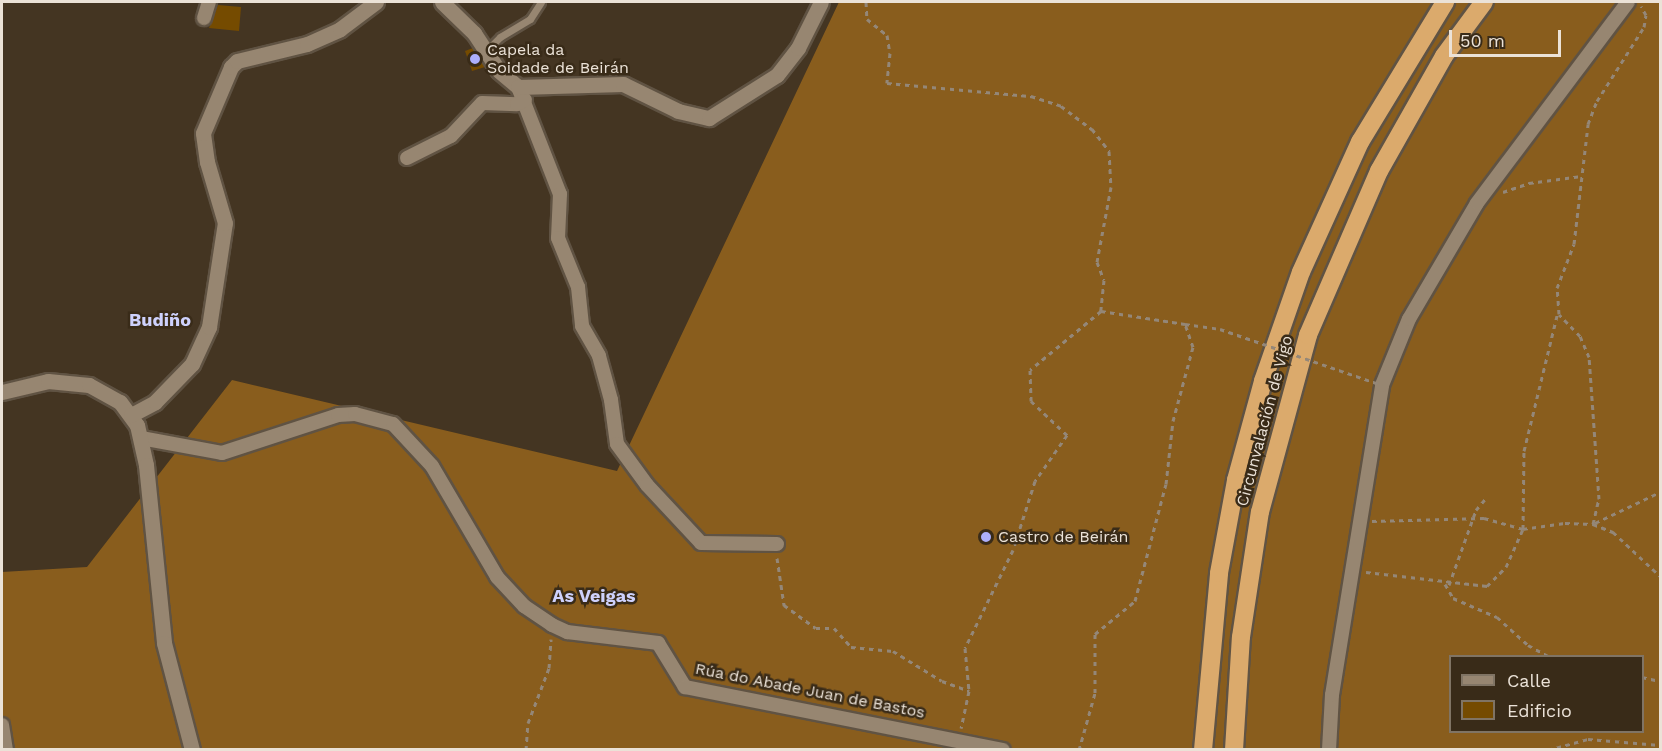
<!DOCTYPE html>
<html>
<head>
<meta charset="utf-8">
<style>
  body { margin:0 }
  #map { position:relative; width:1662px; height:751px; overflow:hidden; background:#443522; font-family:"Work Sans",sans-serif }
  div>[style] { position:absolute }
  .forest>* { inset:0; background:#895d1d }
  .building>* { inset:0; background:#754b00 }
  .path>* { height:3px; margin-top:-1.5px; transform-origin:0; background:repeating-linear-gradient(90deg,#948778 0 4.5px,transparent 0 9px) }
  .roads { filter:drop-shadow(2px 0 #605343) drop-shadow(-2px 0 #605343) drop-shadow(0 2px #605343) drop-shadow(0 -2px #605343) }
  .lane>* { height:7px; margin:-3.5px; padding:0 3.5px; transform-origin:3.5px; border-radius:3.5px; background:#978671 }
  .street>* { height:14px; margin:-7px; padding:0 7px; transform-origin:7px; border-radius:7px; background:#978671 }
  .secondary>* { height:15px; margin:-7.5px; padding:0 7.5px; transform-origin:7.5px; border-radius:7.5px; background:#978671 }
  .highway>* { height:18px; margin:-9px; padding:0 9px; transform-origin:9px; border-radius:9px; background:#dbaa6c }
  .path-bridge>* { height:3px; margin-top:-1.5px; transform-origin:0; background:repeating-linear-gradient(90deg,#948778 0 4.5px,transparent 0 9px) }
  .dots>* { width:16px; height:16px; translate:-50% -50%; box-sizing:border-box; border:3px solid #392b18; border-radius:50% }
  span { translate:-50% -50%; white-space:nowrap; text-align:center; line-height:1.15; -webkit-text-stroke:5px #392b18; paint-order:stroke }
  .poi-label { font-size:16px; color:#ebe2d7 }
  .left { translate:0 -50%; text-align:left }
  .street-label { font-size:16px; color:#ebe2d7 }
  .neighbourhood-label { font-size:18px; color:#ced1fc; font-weight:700 }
  .frame { position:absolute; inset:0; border:3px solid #ebe2d7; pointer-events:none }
  .legend { position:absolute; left:1449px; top:655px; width:195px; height:78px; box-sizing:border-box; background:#392b18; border:2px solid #807464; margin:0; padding:8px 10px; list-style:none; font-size:18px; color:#ebe2d7 }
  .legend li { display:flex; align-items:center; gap:12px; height:30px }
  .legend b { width:30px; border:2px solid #807464 }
  .scale { position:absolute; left:1449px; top:30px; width:112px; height:27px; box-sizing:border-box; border:3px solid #ebe2d7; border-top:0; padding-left:8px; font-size:18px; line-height:21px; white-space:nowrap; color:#ebe2d7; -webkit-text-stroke:4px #392b18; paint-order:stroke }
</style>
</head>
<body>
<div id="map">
  <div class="forest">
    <div style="clip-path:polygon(evenodd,839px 2px,1660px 2px,1660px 749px,2px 750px,2px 572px,87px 567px,232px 380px,617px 471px,839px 2px,1450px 656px,1642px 656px,1642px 732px,1450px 732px,1450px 656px)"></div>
  </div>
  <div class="building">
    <div style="clip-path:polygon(218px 5px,241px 7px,239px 31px,209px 28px)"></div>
    <div style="clip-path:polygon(473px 48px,485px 67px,472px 71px,465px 51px)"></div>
  </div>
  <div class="path">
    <div style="left:866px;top:2px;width:17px;rotate:87deg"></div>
    <div style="left:867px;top:19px;width:26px;rotate:39deg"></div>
    <div style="left:887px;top:35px;width:18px;rotate:81deg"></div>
    <div style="left:890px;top:53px;width:30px;rotate:96deg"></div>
    <div style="left:887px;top:83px;width:145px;rotate:5.2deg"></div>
    <div style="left:1031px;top:96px;width:32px;rotate:18deg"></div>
    <div style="left:1061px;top:106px;width:39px;rotate:37deg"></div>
    <div style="left:1092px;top:129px;width:28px;rotate:52deg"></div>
    <div style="left:1109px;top:151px;width:36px;rotate:87deg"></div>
    <div style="left:1111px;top:187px;width:76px;rotate:100.6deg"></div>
    <div style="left:1097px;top:262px;width:19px;rotate:69deg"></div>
    <div style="left:1104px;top:280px;width:31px;rotate:96deg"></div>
    <div style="left:1101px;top:311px;width:92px;rotate:140.3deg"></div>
    <div style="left:1030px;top:370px;width:31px;rotate:88deg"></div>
    <div style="left:1031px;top:401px;width:50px;rotate:43.4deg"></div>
    <div style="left:1067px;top:435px;width:56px;rotate:124.8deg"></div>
    <div style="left:1035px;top:481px;width:72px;rotate:107.7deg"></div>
    <div style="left:1013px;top:550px;width:109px;rotate:116.1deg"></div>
    <div style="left:965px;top:648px;width:43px;rotate:84.7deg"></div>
    <div style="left:1503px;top:192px;width:28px;rotate:-19deg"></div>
    <div style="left:1529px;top:183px;width:53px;rotate:-7.5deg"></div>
    <div style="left:1101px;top:311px;width:85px;rotate:8.8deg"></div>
    <div style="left:1372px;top:521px;width:112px;rotate:-1.5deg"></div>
    <div style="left:1484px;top:518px;width:41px;rotate:15.8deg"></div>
    <div style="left:1523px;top:529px;width:78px;rotate:-89.3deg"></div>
    <div style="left:1524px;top:451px;width:143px;rotate:-76.3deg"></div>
    <div style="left:1595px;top:523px;width:72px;rotate:-25.5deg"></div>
    <div style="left:1593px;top:524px;width:26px;rotate:-77deg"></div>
    <div style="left:1599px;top:499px;width:142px;rotate:-94deg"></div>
    <div style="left:1589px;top:357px;width:23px;rotate:-113deg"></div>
    <div style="left:1580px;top:336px;width:30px;rotate:-134deg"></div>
    <div style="left:1559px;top:314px;width:26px;rotate:-94deg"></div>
    <div style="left:1557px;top:288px;width:47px;rotate:-68.9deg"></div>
    <div style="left:1574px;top:244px;width:121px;rotate:-83.3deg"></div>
    <div style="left:1588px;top:124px;width:25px;rotate:-69deg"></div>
    <div style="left:1597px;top:101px;width:88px;rotate:-57.6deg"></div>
    <div style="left:1644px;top:27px;width:12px;rotate:-81deg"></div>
    <div style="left:1646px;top:15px;width:10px;rotate:-119deg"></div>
    <div style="left:777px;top:558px;width:48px;rotate:81.5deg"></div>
    <div style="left:784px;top:605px;width:39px;rotate:36deg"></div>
    <div style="left:816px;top:628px;width:18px"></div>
    <div style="left:834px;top:628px;width:25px;rotate:48deg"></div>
    <div style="left:851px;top:647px;width:42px;rotate:5.4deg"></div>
    <div style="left:893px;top:651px;width:57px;rotate:31.5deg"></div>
    <div style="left:942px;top:681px;width:29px;rotate:20deg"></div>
    <div style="left:969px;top:691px;width:38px;rotate:102deg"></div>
    <div style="left:1366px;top:572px;width:122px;rotate:6.6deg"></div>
    <div style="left:1487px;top:586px;width:27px;rotate:-45deg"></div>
    <div style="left:1506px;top:567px;width:42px;rotate:-65.9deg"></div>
    <div style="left:1523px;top:529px;width:42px;rotate:-8.1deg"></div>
    <div style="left:1565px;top:523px;width:28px;rotate:2deg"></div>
    <div style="left:1593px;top:524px;width:22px;rotate:22deg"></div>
    <div style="left:1613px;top:532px;width:64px;rotate:43.1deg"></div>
    <div style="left:1445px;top:584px;width:16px;rotate:60deg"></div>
    <div style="left:1453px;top:598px;width:48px;rotate:23.4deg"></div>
    <div style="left:1497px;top:617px;width:42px;rotate:42.1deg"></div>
    <div style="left:1528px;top:645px;width:23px;rotate:29deg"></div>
    <div style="left:1449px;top:585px;width:80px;rotate:-70.2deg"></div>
    <div style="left:1476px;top:510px;width:16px;rotate:-50deg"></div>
    <div style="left:1642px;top:677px;width:18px;rotate:13deg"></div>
    <div style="left:526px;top:750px;width:27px;rotate:-86deg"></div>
    <div style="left:528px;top:723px;width:59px;rotate:-69.1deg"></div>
    <div style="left:549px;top:668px;width:29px;rotate:-86deg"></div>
    <div style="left:1079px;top:750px;width:59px;rotate:-74.3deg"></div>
    <div style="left:1095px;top:693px;width:59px;rotate:-90deg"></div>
    <div style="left:1095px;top:634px;width:52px;rotate:-39.5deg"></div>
    <div style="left:1135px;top:601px;width:121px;rotate:-75.2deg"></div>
    <div style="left:1166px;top:484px;width:63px;rotate:-83.7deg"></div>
    <div style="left:1173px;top:421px;width:77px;rotate:-74.9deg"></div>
    <div style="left:1193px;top:347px;width:24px;rotate:-109deg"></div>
    <div style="left:1185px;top:324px;width:35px;rotate:8deg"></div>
    <div style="left:1548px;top:750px;width:41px;rotate:-15.4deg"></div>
    <div style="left:1588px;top:739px;width:72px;rotate:4.8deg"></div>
  </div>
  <div class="roads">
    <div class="lane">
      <div style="left:486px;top:51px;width:20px;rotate:-45deg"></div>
      <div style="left:500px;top:37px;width:35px;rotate:-31deg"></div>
      <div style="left:530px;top:19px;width:20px;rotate:-57deg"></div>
    </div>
    <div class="street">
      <div style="left:204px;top:18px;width:17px;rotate:-73deg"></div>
      <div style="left:518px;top:87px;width:115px;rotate:68.6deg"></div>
      <div style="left:560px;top:194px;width:44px;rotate:92.6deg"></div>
      <div style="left:558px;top:238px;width:53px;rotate:67.8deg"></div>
      <div style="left:578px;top:287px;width:39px;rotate:84deg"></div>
      <div style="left:582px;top:326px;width:34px;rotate:60deg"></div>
      <div style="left:599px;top:356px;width:46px;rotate:74.7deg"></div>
      <div style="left:611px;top:400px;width:44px;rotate:82.2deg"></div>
      <div style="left:617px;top:444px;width:51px;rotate:53.8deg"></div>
      <div style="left:647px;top:485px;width:79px;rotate:47deg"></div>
      <div style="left:701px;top:543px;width:76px;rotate:0.8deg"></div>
      <div style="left:407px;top:158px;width:49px;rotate:-26.6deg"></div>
      <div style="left:451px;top:136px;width:45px;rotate:-46.8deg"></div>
      <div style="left:482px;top:103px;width:35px;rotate:2deg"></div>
      <div style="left:517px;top:104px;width:9px;rotate:-27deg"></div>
      <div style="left:141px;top:438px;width:82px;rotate:10.5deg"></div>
      <div style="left:222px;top:453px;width:122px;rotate:-18.1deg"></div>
      <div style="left:338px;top:415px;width:17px;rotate:-3deg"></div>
      <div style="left:355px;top:414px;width:39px;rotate:15deg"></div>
      <div style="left:393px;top:424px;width:57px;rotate:47.1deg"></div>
      <div style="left:432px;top:466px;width:129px;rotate:59.6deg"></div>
      <div style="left:497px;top:577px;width:40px;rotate:47deg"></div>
      <div style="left:524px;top:606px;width:34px;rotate:34deg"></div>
      <div style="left:552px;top:625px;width:17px;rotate:25deg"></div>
      <div style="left:567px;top:632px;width:92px;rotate:6.9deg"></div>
      <div style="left:658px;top:643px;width:52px;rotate:58.5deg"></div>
      <div style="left:685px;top:687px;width:324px;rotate:11.2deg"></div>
      <div style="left:2px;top:725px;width:25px;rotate:81deg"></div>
      <div style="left:1329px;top:750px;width:55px;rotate:-86.9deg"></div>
      <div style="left:1332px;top:695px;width:314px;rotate:-80.8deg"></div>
      <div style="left:1382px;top:385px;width:71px;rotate:-67.8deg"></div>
      <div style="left:1409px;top:319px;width:134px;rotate:-59.6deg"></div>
      <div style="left:1477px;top:203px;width:251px;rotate:-53.1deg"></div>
    </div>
    <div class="secondary">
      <div style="left:442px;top:2px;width:45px;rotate:44.1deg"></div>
      <div style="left:474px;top:33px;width:45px;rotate:56.7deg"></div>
      <div style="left:499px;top:71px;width:25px;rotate:40deg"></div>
      <div style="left:518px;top:87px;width:105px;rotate:-1.6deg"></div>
      <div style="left:623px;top:84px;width:61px;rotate:26.1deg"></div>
      <div style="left:678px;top:111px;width:32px;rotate:13deg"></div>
      <div style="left:709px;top:118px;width:80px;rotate:-32.3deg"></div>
      <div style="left:777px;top:75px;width:34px;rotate:-52deg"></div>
      <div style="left:798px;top:48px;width:51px;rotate:-63.4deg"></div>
      <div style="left:2px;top:392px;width:47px;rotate:-13.4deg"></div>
      <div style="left:48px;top:381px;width:41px;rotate:5.6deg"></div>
      <div style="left:89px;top:385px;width:35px;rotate:29deg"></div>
      <div style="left:120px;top:402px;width:29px;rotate:54deg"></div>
      <div style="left:137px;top:425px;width:41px;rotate:77.3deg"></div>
      <div style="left:146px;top:465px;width:179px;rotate:84.2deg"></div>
      <div style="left:164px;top:643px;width:111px;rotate:75.3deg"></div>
      <div style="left:131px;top:415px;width:27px;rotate:-28deg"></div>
      <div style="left:155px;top:402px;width:53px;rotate:-45.8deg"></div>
      <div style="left:192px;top:364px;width:41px;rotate:-65.3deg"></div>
      <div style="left:209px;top:327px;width:105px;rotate:-81.3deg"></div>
      <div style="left:225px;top:223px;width:64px;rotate:-106.4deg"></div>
      <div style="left:207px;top:162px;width:29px;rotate:-98deg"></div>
      <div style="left:203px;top:133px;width:72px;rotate:-67deg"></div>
      <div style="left:231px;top:67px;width:8px;rotate:-45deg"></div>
      <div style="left:237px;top:61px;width:72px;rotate:-13.7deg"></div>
      <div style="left:307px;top:44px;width:36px;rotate:-24deg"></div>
      <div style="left:340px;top:29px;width:45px;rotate:-36.9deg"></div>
    </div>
    <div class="highway">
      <div style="left:1203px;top:750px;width:178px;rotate:-84.8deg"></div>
      <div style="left:1219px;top:573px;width:95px;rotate:-79.6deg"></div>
      <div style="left:1236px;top:480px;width:103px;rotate:-74.7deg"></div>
      <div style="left:1263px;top:381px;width:115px;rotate:-70.8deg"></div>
      <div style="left:1301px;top:272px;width:143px;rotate:-65.6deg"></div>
      <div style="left:1360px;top:142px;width:164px;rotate:-58.7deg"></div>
      <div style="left:1234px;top:750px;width:113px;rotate:-86.5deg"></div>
      <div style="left:1241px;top:637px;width:126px;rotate:-81.4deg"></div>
      <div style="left:1260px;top:512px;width:183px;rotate:-74.8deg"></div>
      <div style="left:1308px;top:335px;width:179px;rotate:-66.6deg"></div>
      <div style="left:1379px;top:171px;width:132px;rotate:-60.5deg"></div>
      <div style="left:1444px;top:56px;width:67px;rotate:-53.5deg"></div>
    </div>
  </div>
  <div class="path-bridge">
    <div style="left:1220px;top:329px;width:171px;rotate:19.1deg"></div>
  </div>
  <div class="dots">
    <div style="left:475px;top:59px;background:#adaffb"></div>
    <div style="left:986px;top:537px;background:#adaffb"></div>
  </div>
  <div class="poi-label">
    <span class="left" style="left:487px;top:59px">Capela da<br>Soidade de Beirán</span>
    <span class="left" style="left:998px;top:537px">Castro de Beirán</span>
  </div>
  <div class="street-label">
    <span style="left:1265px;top:421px;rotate:-75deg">Circunvalación de Vigo</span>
    <span style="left:810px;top:691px;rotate:11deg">Rúa do Abade Juan de Bastos</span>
  </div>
  <div class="neighbourhood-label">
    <span style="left:160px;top:320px">Budiño</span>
    <span style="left:594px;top:596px">As Veigas</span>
  </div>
  <div class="frame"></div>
  <ul class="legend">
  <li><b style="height:8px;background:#978671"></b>Calle</li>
  <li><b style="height:16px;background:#754b00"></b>Edificio</li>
  </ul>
  <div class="scale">50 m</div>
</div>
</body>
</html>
